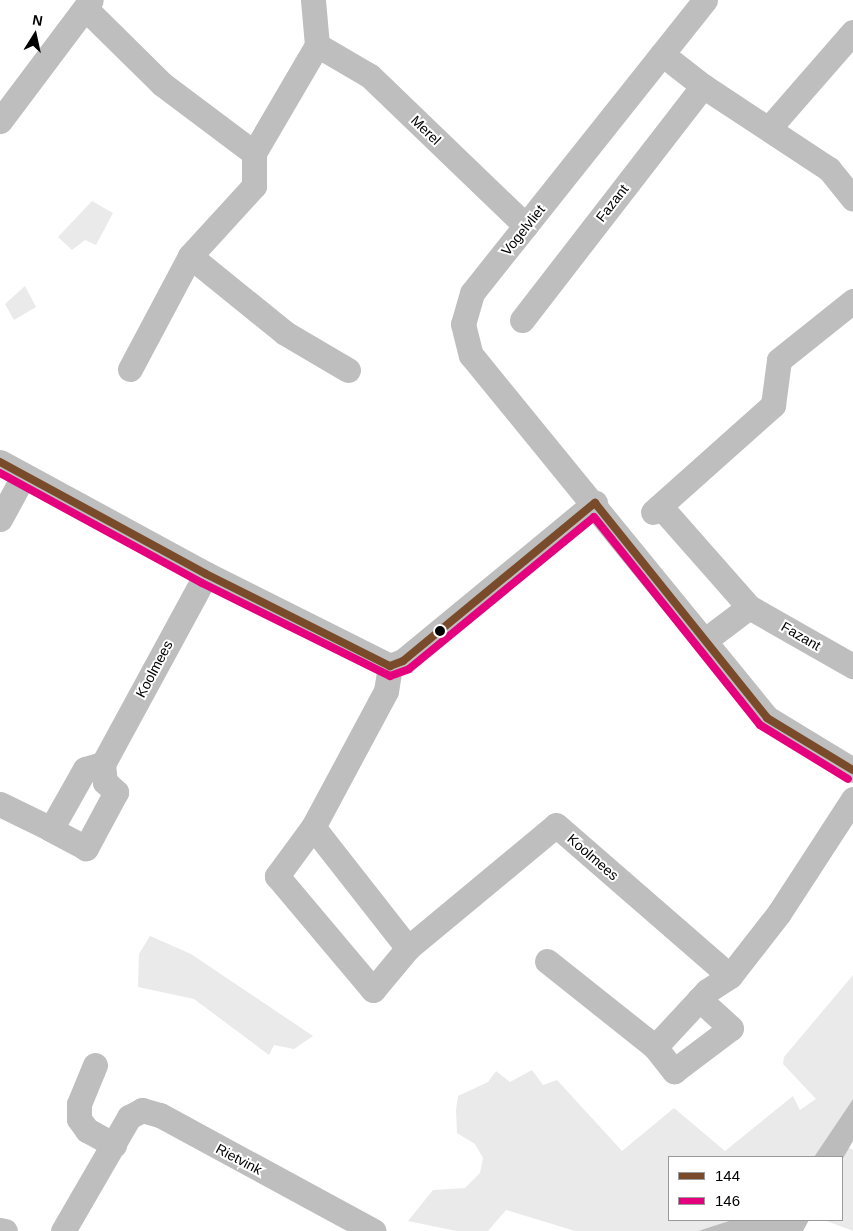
<!DOCTYPE html>
<html>
<head>
<meta charset="utf-8">
<style>
  body { margin:0 }
  #map { position:relative; width:853px; height:1231px; overflow:hidden; background:#fff; font-family:Helvetica,sans-serif }
  div>[style] { position:absolute }
  .green>* { inset:0; background:#eaeaea }
  .water>* { inset:0; background:#bcbcbc }
  .minor>* { height:25px; margin:-12.5px; padding:0 12.5px; transform-origin:12.5px; border-radius:12.5px; background:#bebebe }
  .bus-1>* { height:8px; margin:-4px; padding:0 4px; transform-origin:4px; border-radius:4px; background:#7a4b2a }
  .bus-2>* { height:8px; margin:-4px; padding:0 4px; transform-origin:4px; border-radius:4px; background:#e5007d }
  .dots>* { width:14px; height:14px; translate:-50% -50%; box-sizing:border-box; border:2px solid #fff; border-radius:50% }
  span { translate:-50% -50%; white-space:nowrap; text-align:center; line-height:1.15; -webkit-text-stroke:4px #fff; paint-order:stroke }
  .street-label { font-size:14px; color:#000 }
  .legend { position:absolute; left:668px; top:1156px; width:175px; height:65px; box-sizing:border-box; background:#fff; border:1px solid #999; margin:0; padding:6px 9px; list-style:none; font-size:15px; color:#000 }
  .legend li { display:flex; align-items:center; gap:10px; height:25px }
  .legend b { width:25px; border:1px solid #999 }
  .north { position:absolute; left:10px; top:10px; width:50px; height:50px; -webkit-text-stroke:4px #fff; paint-order:stroke; rotate:10deg; font-size:14px; font-weight:700; line-height:20px; text-align:center; color:#000 }
  .north::after { content:''; display:block; margin:auto; width:18px; height:22px; background:#000; clip-path:polygon(50% 0,100% 100%,50% 72%,0 100%) }
</style>
</head>
<body>
<div id="map">
  <div class="green">
    <div style="clip-path:polygon(92px 201px,113px 213px,96px 245px,85px 240px,72px 250px,58px 237px)"></div>
    <div style="clip-path:polygon(25px 286px,36px 307px,14px 320px,5px 304px)"></div>
    <div style="clip-path:polygon(150px 936px,191px 954px,313px 1036px,294px 1049px,274px 1045px,269px 1055px,194px 999px,138px 987px,139px 954px)"></div>
    <div style="clip-path:polygon(853px 975px,853px 1099px,814px 1157px,669px 1157px,669px 1220px,732px 1220px,698px 1231px,575px 1231px,506px 1210px,488px 1231px,456px 1231px,408px 1221px,433px 1190px,465px 1188px,480px 1173px,483px 1158px,475px 1144px,457px 1133px,456px 1110px,458px 1096px,488px 1082px,496px 1071px,510px 1082px,532px 1070px,543px 1085px,557px 1080px,622px 1151px,674px 1108px,725px 1151px,793px 1096px,800px 1110px,816px 1099px,783px 1064px,784px 1057px)"></div>
    <div style="clip-path:polygon(848px 1147px,853px 1150px,853px 1231px,824px 1220px,842px 1220px,842px 1160px)"></div>
  </div>
  <div class="water">
    <div style="clip-path:polygon(853px 1099px,853px 1141px,842px 1160px,814px 1157px)"></div>
    <div style="clip-path:polygon(732px 1220px,809px 1220px,803px 1231px,698px 1231px)"></div>
  </div>
  <div class="minor">
    <div style="left:705px;top:0;width:374px;rotate:128.5deg"></div>
    <div style="left:472px;top:293px;width:32px;rotate:106deg"></div>
    <div style="left:463px;top:324px;width:32px;rotate:76deg"></div>
    <div style="left:471px;top:355px;width:468px;rotate:50.8deg"></div>
    <div style="left:767px;top:718px;width:100px;rotate:31.2deg"></div>
    <div style="left:86px;top:9px;width:107px;rotate:44.6deg"></div>
    <div style="left:162px;top:84px;width:115px;rotate:36.9deg"></div>
    <div style="left:317px;top:45px;width:61px;rotate:30.3deg"></div>
    <div style="left:370px;top:76px;width:216px;rotate:43.9deg"></div>
    <div style="left:703px;top:86px;width:151px;rotate:33.4deg"></div>
    <div style="left:829px;top:169px;width:38px;rotate:51deg"></div>
    <div style="left:0;top:121px;width:151px;rotate:-53.1deg"></div>
    <div style="left:770px;top:127px;width:126px;rotate:-48.9deg"></div>
    <div style="left:190px;top:256px;width:122px;rotate:39deg"></div>
    <div style="left:285px;top:333px;width:73px;rotate:30.4deg"></div>
    <div style="left:522px;top:320px;width:296px;rotate:-52.3deg"></div>
    <div style="left:703px;top:86px;width:52px;rotate:-142deg"></div>
    <div style="left:130px;top:369px;width:128px;rotate:-62deg"></div>
    <div style="left:190px;top:256px;width:95px;rotate:-47.6deg"></div>
    <div style="left:254px;top:186px;width:33px;rotate:-90deg"></div>
    <div style="left:254px;top:153px;width:125px;rotate:-59.7deg"></div>
    <div style="left:317px;top:45px;width:45px;rotate:-95.1deg"></div>
    <div style="left:0;top:462px;width:234px;rotate:28.5deg"></div>
    <div style="left:206px;top:574px;width:206px;rotate:26.6deg"></div>
    <div style="left:390px;top:666px;width:14px;rotate:-21deg"></div>
    <div style="left:403px;top:661px;width:249px;rotate:-39.5deg"></div>
    <div style="left:660px;top:506px;width:135px;rotate:48.6deg"></div>
    <div style="left:653px;top:512px;width:161px;rotate:-41.7deg"></div>
    <div style="left:773px;top:405px;width:45px;rotate:-82.4deg"></div>
    <div style="left:779px;top:360px;width:95px;rotate:-38.6deg"></div>
    <div style="left:0;top:519px;width:50px;rotate:-61.4deg"></div>
    <div style="left:704px;top:641px;width:56px;rotate:-37.1deg"></div>
    <div style="left:749px;top:607px;width:120px;rotate:29.6deg"></div>
    <div style="left:390px;top:666px;width:25px;rotate:99deg"></div>
    <div style="left:386px;top:691px;width:154px;rotate:118.2deg"></div>
    <div style="left:313px;top:827px;width:61px;rotate:126.3deg"></div>
    <div style="left:277px;top:876px;width:149px;rotate:49.9deg"></div>
    <div style="left:373px;top:990px;width:55px;rotate:-50.2deg"></div>
    <div style="left:103px;top:764px;width:18px;rotate:84deg"></div>
    <div style="left:105px;top:782px;width:15px;rotate:42deg"></div>
    <div style="left:116px;top:792px;width:64px;rotate:118.2deg"></div>
    <div style="left:86px;top:848px;width:40px;rotate:-152deg"></div>
    <div style="left:51px;top:829px;width:69px;rotate:-60.5deg"></div>
    <div style="left:85px;top:769px;width:19px;rotate:-16deg"></div>
    <div style="left:103px;top:764px;width:216px;rotate:-61.5deg"></div>
    <div style="left:0;top:804px;width:57px;rotate:26.1deg"></div>
    <div style="left:313px;top:827px;width:154px;rotate:51.9deg"></div>
    <div style="left:408px;top:948px;width:192px;rotate:-39.7deg"></div>
    <div style="left:556px;top:825px;width:230px;rotate:41deg"></div>
    <div style="left:547px;top:961px;width:138px;rotate:38.5deg"></div>
    <div style="left:655px;top:1047px;width:76px;rotate:-47.1deg"></div>
    <div style="left:707px;top:991px;width:27px;rotate:-33deg"></div>
    <div style="left:730px;top:976px;width:80px;rotate:-52.1deg"></div>
    <div style="left:779px;top:913px;width:136px;rotate:-57deg"></div>
    <div style="left:655px;top:1047px;width:31px;rotate:52deg"></div>
    <div style="left:674px;top:1071px;width:71px;rotate:-37deg"></div>
    <div style="left:731px;top:1028px;width:43px;rotate:-137.8deg"></div>
    <div style="left:95px;top:1065px;width:42px;rotate:112.3deg"></div>
    <div style="left:79px;top:1104px;width:15px;rotate:90deg"></div>
    <div style="left:79px;top:1119px;width:14px;rotate:54deg"></div>
    <div style="left:87px;top:1130px;width:31px;rotate:29deg"></div>
    <div style="left:0;top:1230px;width:5px;rotate:11deg"></div>
    <div style="left:63px;top:1231px;width:132px;rotate:-59.9deg"></div>
    <div style="left:129px;top:1117px;width:15px;rotate:-28deg"></div>
    <div style="left:142px;top:1110px;width:19px;rotate:16deg"></div>
    <div style="left:160px;top:1115px;width:243px;rotate:28.5deg"></div>
  </div>
  <div class="bus-1">
    <div style="left:0;top:462px;width:234px;rotate:28.5deg"></div>
    <div style="left:206px;top:574px;width:206px;rotate:26.6deg"></div>
    <div style="left:390px;top:666px;width:14px;rotate:-21deg"></div>
    <div style="left:403px;top:661px;width:249px;rotate:-39.5deg"></div>
    <div style="left:595px;top:503px;width:275px;rotate:51.3deg"></div>
    <div style="left:767px;top:718px;width:100px;rotate:31.2deg"></div>
  </div>
  <div class="bus-2">
    <div style="left:0;top:473px;width:230px;rotate:28.6deg"></div>
    <div style="left:202px;top:583px;width:210px;rotate:26.3deg"></div>
    <div style="left:390px;top:676px;width:20px;rotate:-20deg"></div>
    <div style="left:409px;top:669px;width:239px;rotate:-39.4deg"></div>
    <div style="left:594px;top:517px;width:266px;rotate:51.4deg"></div>
    <div style="left:760px;top:725px;width:103px;rotate:31.5deg"></div>
  </div>
  <div class="dots">
    <div style="left:440px;top:631px;background:#000"></div>
  </div>
  <div class="street-label">
    <span style="left:426px;top:130px;rotate:44deg">Merel</span>
    <span style="left:612px;top:203px;rotate:-52deg">Fazant</span>
    <span style="left:523px;top:230px;rotate:-51deg">Vogelvliet</span>
    <span style="left:801px;top:636px;rotate:30deg">Fazant</span>
    <span style="left:154px;top:669px;rotate:-62deg">Koolmees</span>
    <span style="left:593px;top:857px;rotate:41deg">Koolmees</span>
    <span style="left:239px;top:1159px;rotate:28deg">Rietvink</span>
  </div>
  <ul class="legend">
  <li><b style="height:6px;background:#7a4b2a"></b>144</li>
  <li><b style="height:6px;background:#e5007d"></b>146</li>
  </ul>
  <div class="north">N</div>
</div>
</body>
</html>
